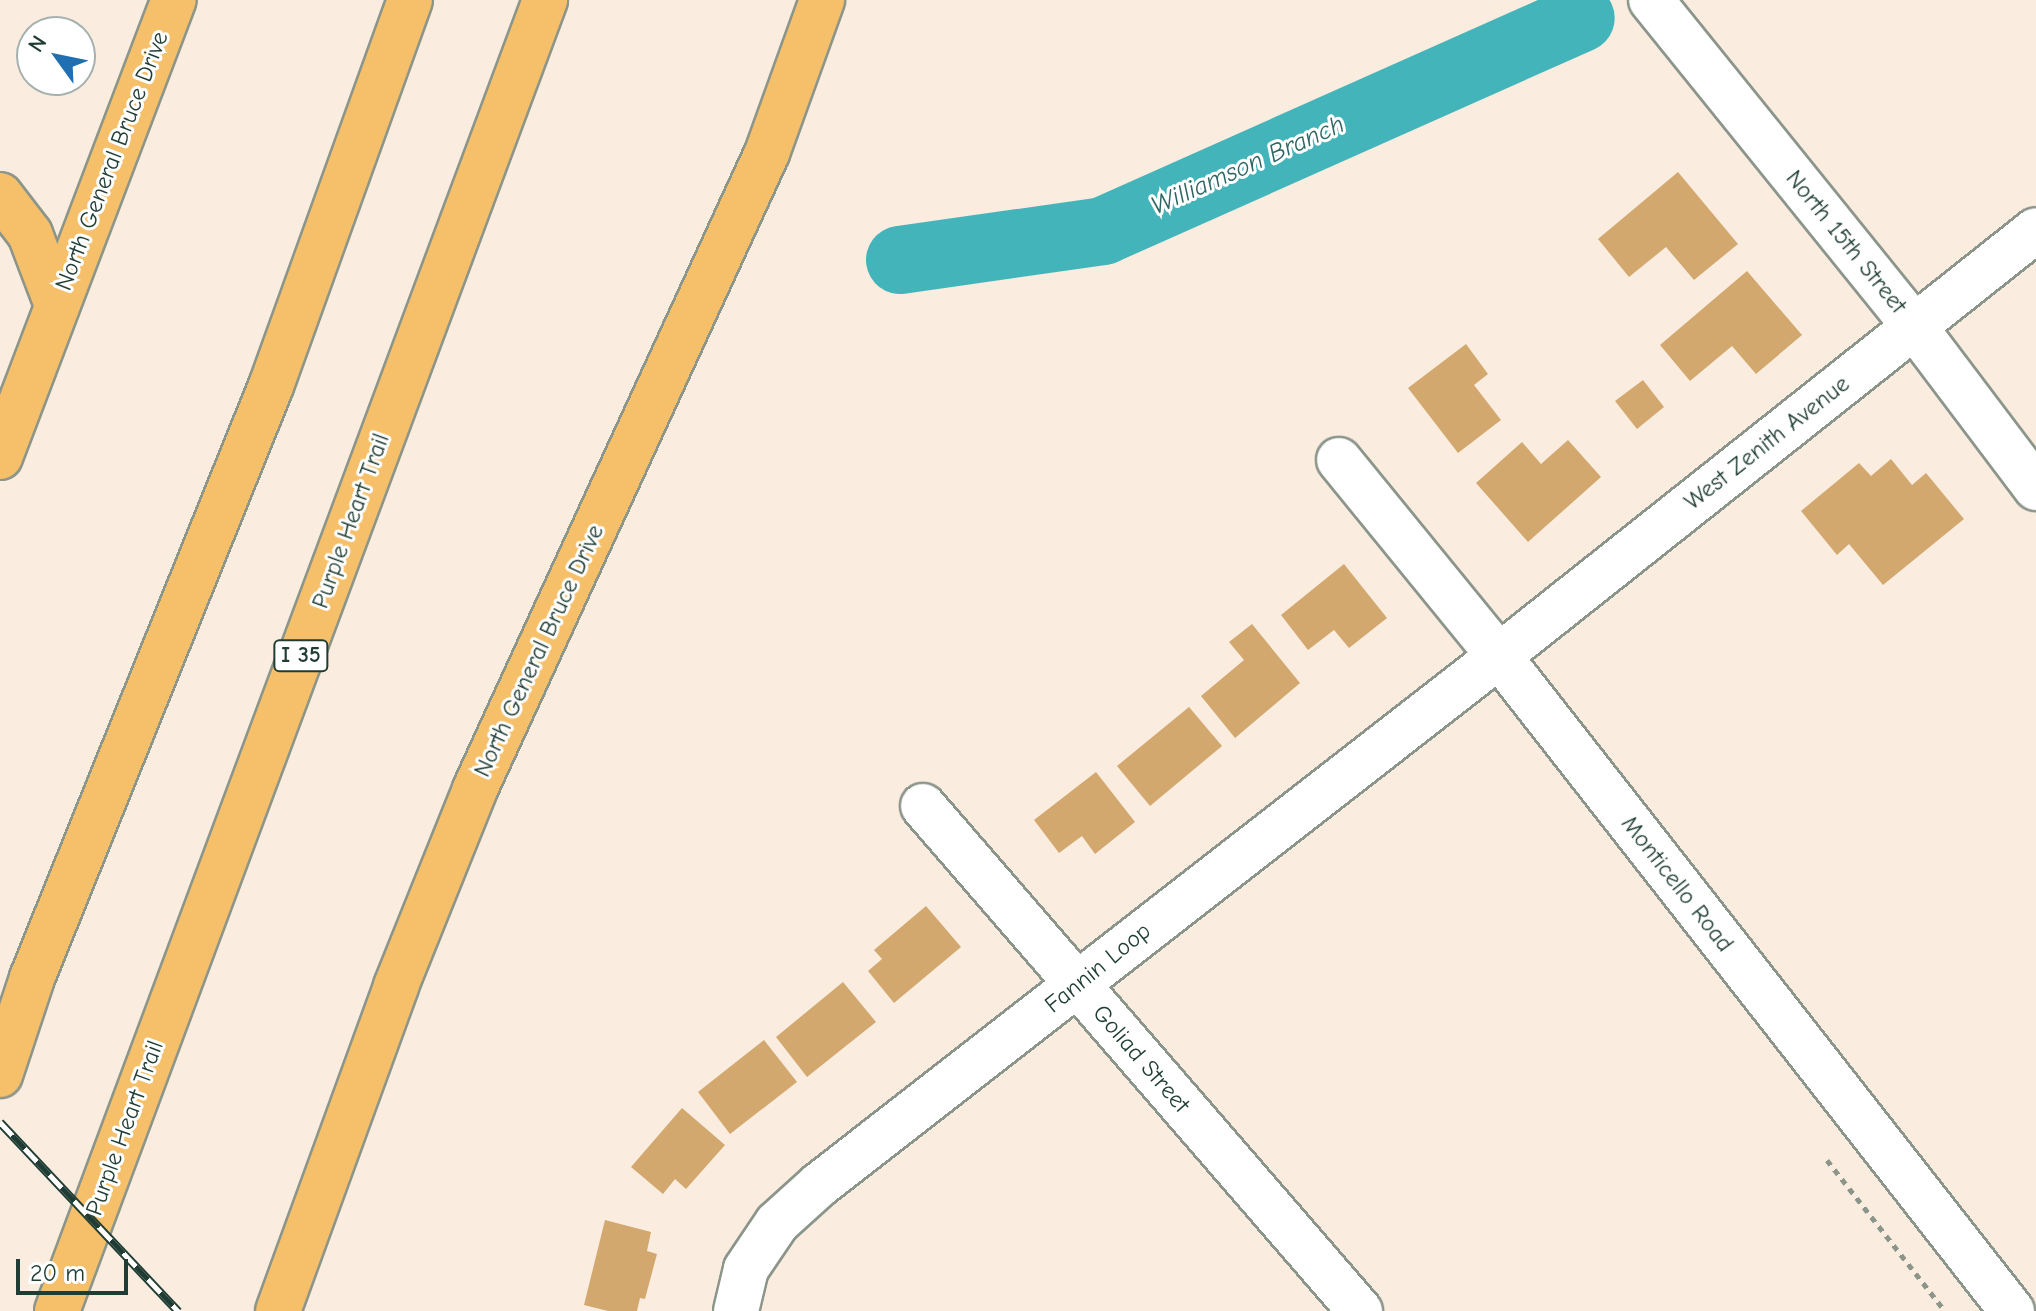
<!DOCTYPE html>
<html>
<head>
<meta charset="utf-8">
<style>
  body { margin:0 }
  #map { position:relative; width:2036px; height:1311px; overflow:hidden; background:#faeddf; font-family:"Comic Neue",sans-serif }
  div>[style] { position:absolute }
  .river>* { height:68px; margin:-34px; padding:0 34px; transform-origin:34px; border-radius:34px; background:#44b4bb }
  .building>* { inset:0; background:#d2a86f }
  .path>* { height:5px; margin-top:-2.5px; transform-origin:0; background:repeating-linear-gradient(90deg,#8c958a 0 6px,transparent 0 12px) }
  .roads { filter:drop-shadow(2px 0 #8c958a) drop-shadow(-2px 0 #8c958a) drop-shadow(0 2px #8c958a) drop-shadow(0 -2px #8c958a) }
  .minor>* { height:44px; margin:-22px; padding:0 22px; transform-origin:22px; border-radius:22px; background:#fff }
  .major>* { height:44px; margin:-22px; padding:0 22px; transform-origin:22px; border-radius:22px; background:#f6c06b }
  .highway>* { height:44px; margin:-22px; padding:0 22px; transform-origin:22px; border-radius:22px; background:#f6c06b }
  .rail>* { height:9px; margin-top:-4.5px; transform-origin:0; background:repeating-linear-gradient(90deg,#fff 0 18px,#1f3d34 0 36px); box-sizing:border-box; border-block:2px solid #1f3d34 }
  span { translate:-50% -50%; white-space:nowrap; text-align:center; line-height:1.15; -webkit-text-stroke:6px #fff; paint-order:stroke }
  .shield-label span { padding:2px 6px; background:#fff; border:2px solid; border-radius:6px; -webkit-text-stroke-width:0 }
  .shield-label { font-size:22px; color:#1f3d34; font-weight:700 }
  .street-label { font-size:24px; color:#1f3d34 }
  .water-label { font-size:26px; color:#2c6763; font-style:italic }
  .north { position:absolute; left:16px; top:16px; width:80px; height:80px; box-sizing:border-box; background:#fff; border:2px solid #a5b1ae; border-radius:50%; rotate:303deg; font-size:22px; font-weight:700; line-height:32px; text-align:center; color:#1f3d34 }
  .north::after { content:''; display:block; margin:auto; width:28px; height:36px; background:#1f6fb2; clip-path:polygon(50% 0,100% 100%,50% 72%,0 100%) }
  .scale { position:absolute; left:16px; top:1259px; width:112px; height:36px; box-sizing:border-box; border:4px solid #1f3d34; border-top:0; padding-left:10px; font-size:24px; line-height:28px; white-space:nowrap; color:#1f3d34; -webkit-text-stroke:6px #fff; paint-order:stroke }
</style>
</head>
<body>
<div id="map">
  <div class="river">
    <div style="left:900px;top:260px;width:205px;rotate:-8.1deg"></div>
    <div style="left:1103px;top:231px;width:523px;rotate:-24.02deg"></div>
  </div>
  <div class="building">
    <div style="clip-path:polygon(1678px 172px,1738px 244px,1694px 280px,1666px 247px,1629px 277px,1598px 239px)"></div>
    <div style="clip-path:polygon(1747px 271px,1802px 335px,1756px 374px,1732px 346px,1690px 381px,1660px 345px)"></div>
    <div style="clip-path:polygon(1466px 344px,1488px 374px,1474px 385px,1501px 420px,1458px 453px,1408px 388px)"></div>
    <div style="clip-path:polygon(1643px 380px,1664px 407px,1637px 429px,1615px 401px)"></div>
    <div style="clip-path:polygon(1568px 440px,1601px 477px,1528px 542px,1476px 483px,1522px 442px,1541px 464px)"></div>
    <div style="clip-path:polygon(1891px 459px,1912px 485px,1926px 473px,1964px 519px,1883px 585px,1849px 544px,1837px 555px,1801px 511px,1859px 463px,1871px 476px)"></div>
    <div style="clip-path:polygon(1344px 564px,1387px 618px,1349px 648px,1334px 630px,1308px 650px,1281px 615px)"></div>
    <div style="clip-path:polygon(1252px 624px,1300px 683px,1235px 738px,1201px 696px,1244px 660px,1229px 642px)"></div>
    <div style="clip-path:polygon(1189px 707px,1222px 746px,1150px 806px,1117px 766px)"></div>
    <div style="clip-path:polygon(1096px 772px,1135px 822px,1095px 854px,1082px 836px,1059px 853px,1034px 820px)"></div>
    <div style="clip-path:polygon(926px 906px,961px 947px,894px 1003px,868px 971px,882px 959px,874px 950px)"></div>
    <div style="clip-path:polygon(843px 982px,876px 1022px,807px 1077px,776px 1037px)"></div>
    <div style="clip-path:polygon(764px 1040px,797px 1082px,730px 1134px,698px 1092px)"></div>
    <div style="clip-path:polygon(682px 1108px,725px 1145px,686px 1189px,675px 1179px,663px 1194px,631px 1167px)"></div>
    <div style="clip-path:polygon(605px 1220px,651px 1232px,647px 1251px,657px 1254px,645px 1299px,640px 1298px,637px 1311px,608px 1311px,584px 1305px)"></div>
  </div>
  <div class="path">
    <div style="left:1827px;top:1160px;width:192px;rotate:52deg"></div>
  </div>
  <div class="roads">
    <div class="minor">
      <div style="left:1651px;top:0;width:419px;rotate:51.1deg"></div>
      <div style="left:1914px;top:326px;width:203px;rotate:53deg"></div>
      <div style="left:1339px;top:460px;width:253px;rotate:50.8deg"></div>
      <div style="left:1499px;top:656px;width:832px;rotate:51.93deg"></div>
      <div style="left:923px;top:806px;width:668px;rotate:49.13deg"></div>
      <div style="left:736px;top:1311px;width:43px;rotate:-76.6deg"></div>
      <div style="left:746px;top:1269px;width:55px;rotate:-56deg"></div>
      <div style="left:777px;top:1223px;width:57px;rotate:-42.1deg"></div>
      <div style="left:819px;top:1185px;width:862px;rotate:-37.88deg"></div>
      <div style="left:1499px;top:656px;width:685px;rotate:-38.42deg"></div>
    </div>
    <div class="major">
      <div style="left:0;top:195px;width:49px;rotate:52.4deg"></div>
      <div style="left:30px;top:234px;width:76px;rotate:69.2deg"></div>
      <div style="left:0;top:457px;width:489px;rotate:-69.2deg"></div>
      <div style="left:278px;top:1311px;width:346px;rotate:-70deg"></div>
      <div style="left:396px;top:986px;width:212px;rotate:-68.1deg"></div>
      <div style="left:475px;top:789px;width:700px;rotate:-65.34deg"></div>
      <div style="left:767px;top:153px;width:163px;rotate:-70.2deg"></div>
    </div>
    <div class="highway">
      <div style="left:0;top:1075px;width:102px;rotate:-71.7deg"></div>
      <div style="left:32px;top:978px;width:638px;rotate:-68.02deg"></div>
      <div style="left:271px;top:386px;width:410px;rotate:-70.2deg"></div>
      <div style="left:57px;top:1311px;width:1399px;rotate:-69.58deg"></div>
    </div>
  </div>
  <div class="rail">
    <div style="left:0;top:1122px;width:260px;rotate:46.7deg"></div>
  </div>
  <div class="shield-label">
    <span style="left:301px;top:656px">I 35</span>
  </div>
  <div class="street-label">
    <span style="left:112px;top:161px;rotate:-69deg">North General Bruce Drive</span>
    <span style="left:1846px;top:242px;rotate:51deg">North 15th Street</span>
    <span style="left:1767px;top:443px;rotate:-38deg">West Zenith Avenue</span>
    <span style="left:351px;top:521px;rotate:-70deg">Purple Heart Trail</span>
    <span style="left:539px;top:651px;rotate:-65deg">North General Bruce Drive</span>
    <span style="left:1677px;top:884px;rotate:52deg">Monticello Road</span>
    <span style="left:1098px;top:968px;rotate:-39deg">Fannin Loop</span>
    <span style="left:1141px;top:1059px;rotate:49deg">Goliad Street</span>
    <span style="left:125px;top:1128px;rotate:-70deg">Purple Heart Trail</span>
  </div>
  <div class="water-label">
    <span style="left:1248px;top:166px;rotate:-24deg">Williamson Branch</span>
  </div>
  <div class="north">N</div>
  <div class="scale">20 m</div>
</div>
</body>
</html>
